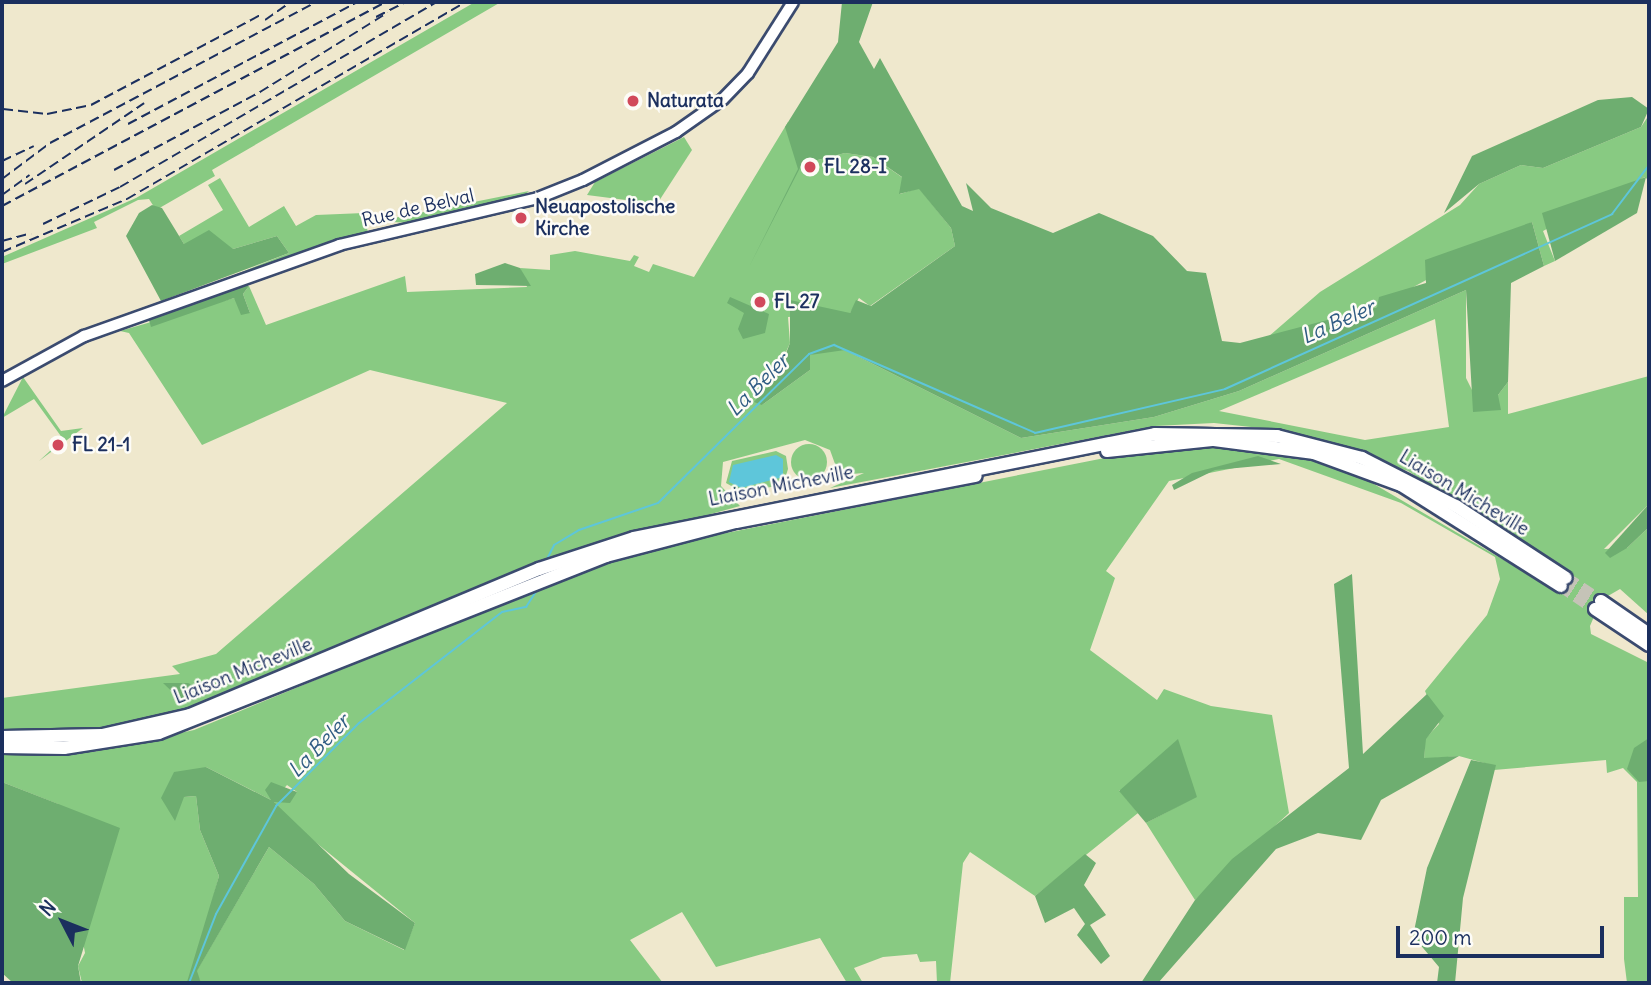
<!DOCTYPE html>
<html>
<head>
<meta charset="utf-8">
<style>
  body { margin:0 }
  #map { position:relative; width:1651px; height:985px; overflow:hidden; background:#efe8cd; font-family:Delius,sans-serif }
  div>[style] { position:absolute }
  .green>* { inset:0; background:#88ca82 }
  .round { border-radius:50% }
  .forest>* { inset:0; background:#6eae70 }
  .water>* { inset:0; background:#5ec6da }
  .stream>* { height:2px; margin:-1px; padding:0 1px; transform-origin:1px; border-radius:1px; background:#5ec6da }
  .highway-tunnel>* { height:12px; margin-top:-6px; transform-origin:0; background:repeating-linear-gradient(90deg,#c5c3b7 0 12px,transparent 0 18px) }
  .roads { filter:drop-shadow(2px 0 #3b4b6f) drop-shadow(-2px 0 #3b4b6f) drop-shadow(0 2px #3b4b6f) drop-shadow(0 -2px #3b4b6f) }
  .secondary>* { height:10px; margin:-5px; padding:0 5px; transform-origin:5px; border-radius:5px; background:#fff }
  .highway>* { height:12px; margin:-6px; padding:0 6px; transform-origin:6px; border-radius:6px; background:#fff }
  .rail>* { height:2px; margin-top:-1px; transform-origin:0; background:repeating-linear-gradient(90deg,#1b2f5e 0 10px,transparent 0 15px) }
  .dots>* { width:19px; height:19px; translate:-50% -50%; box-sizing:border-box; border:4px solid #fdfcf7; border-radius:50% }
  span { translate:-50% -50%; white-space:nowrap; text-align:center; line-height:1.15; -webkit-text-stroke:5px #fdfcf7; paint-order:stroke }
  .poi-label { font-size:19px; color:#1b2f5e; font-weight:700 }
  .left { translate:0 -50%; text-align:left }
  .street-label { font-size:19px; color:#1b2f5e }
  .water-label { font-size:21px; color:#2f5c83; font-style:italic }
  .frame { position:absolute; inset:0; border:4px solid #1b2f5e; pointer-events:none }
  .north { position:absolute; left:28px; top:887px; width:70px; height:70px; -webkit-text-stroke:5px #fdfcf7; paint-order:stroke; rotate:312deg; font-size:19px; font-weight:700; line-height:28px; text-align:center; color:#1b2f5e }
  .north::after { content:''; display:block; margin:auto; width:24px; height:32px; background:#1b2f5e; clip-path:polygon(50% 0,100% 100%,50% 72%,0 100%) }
  .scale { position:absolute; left:1396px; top:926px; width:208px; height:32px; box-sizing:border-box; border:4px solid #1b2f5e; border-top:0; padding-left:9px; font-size:21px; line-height:24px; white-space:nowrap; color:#1b2f5e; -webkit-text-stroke:5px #fdfcf7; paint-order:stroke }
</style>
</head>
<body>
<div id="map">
  <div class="green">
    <div style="clip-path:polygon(475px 2px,501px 2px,212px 170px,215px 176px,156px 210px,149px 199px,138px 200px,94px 222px,97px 228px,2px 264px,2px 257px,136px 198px)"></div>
    <div style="clip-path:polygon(1649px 115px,1649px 181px,1645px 177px,1543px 231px,1555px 261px,1544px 266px,1532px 222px,1377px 307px,1268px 337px,1320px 292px,1460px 205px,1479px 184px,1521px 165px,1543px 168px,1641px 127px)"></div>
    <div style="clip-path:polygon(evenodd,788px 122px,802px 164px,845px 153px,873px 157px,903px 178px,900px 194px,919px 188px,951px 228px,955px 246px,870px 306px,859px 298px,850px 313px,788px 317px,790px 343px,762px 405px,810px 370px,810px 355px,828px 349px,845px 350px,1021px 438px,1154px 417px,1239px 391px,1466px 290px,1466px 378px,1477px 400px,1498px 395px,1508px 382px,1508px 414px,1649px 376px,1649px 504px,1604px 549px,1627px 548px,1649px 527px,1649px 615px,1620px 589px,1601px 600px,1590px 626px,1591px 634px,1649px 663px,1649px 983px,1627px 983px,1624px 959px,1624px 897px,1638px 897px,1637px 782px,1623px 768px,1607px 773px,1606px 760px,1494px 770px,1495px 766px,1459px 756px,1424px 759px,1425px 739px,1439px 724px,1425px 691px,1487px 615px,1500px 579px,1495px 557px,1401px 503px,1279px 459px,1169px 481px,1106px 571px,1115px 578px,1090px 650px,1157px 700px,1164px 689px,1211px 706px,1272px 715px,1289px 813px,1195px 900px,1146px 823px,1197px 796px,1119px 790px,1138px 813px,1035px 896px,970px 852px,963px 863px,950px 983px,937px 983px,936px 961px,920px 962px,917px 954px,883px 957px,854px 968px,863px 983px,847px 983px,820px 938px,716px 967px,682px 912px,630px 940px,663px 983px,201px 983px,196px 972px,269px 847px,314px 884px,345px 921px,404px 950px,415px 923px,282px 815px,274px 802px,297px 792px,287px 785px,273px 801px,206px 767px,184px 797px,196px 796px,200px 830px,219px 876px,190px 983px,82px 983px,78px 966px,85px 953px,58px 804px,2px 782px,2px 753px,93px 752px,194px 730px,565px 577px,676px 543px,1120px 455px,1215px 446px,1313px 459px,1355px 473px,1557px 591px,1568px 574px,1408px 471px,1278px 430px,1214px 423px,1155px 426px,830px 488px,864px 473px,839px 475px,830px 450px,805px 440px,723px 462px,721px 486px,740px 506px,555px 557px,191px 707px,103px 729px,2px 731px,2px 698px,180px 674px,172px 666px,216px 654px,507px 403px,370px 370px,202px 445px,129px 333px,120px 331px,234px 298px,250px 313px,243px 294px,249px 286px,266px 325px,405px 276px,407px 292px,527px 287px,520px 268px,550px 270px,550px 255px,575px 251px,630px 261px,634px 255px,639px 257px,634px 266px,649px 272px,653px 264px,694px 277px,788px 122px,1435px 319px,1449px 427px,1365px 440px,1219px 411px,1435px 319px)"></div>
    <div style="clip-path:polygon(684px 137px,692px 150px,657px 204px,587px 195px,595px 182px)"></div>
    <div style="clip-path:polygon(220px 178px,249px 227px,284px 206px,296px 226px,316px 215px,364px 213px,368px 233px,162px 304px,289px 253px,277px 236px,233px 249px,184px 244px,179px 236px,223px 210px,208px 185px)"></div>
    <div style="clip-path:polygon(529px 191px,520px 199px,408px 223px,379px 221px)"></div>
    <div style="clip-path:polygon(23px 377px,61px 431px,83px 428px,39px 461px,63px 439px,34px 399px,2px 418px)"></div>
    <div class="round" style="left:791px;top:444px;width:36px;height:36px"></div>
    <div style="clip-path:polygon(776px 451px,786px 456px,788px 469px,783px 485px,742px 492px,726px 483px,732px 461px)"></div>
  </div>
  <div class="forest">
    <div style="clip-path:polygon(842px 2px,873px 2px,859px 42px,874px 69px,880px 58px,962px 206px,973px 211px,966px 183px,991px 208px,1053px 233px,1099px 213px,1153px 236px,1187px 271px,1206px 273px,1222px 341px,1240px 343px,1377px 307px,1379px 297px,1426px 283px,1425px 260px,1532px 222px,1544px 266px,1511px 283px,1508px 382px,1498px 395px,1501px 410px,1473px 412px,1466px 290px,1239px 391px,1154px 417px,1021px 438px,845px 350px,810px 355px,810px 370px,762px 405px,754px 402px,778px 374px,790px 343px,790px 300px,850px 313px,856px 300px,871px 306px,955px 246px,951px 228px,919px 189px,899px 194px,902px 177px,873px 157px,845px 153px,802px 164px,749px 267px,798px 169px,785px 127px,838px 42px)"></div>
    <div style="clip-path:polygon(1632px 97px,1649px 109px,1641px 127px,1543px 168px,1521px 165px,1479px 184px,1444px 213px,1472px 156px,1598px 100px)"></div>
    <div style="clip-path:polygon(1646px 177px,1637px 213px,1555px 261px,1542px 213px)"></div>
    <div style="clip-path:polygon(152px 205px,162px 208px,184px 244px,209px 230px,233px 249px,277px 236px,289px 253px,161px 301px,126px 236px,139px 213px)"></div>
    <div style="clip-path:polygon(505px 263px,520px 268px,531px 286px,476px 285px,475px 274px)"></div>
    <div style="clip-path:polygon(241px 285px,249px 286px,243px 294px,250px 313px,241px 315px,234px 298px,151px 327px,148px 317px)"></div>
    <div style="clip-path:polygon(730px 297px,769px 314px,765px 333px,743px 339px,738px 329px,744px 313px,727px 303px)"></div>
    <div style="clip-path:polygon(1258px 456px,1281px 464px,1215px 470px,1174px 490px,1172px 485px,1192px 473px)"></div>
    <div style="clip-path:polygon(1649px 504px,1649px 527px,1627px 548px,1610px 558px,1605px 553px)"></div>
    <div style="clip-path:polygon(1352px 574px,1363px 754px,1427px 694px,1444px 716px,1426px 739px,1424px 758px,1459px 756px,1381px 800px,1361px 840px,1318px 833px,1276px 849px,1158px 983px,1141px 983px,1195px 900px,1232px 859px,1349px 768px,1334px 584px)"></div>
    <div style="clip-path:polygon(163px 683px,188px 683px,210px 693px,184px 703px)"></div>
    <div style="clip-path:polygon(1649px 738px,1649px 781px,1639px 782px,1627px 769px,1634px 748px)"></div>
    <div style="clip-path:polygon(1178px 739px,1197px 797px,1146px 823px,1119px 791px)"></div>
    <div style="clip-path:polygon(1471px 760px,1496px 765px,1463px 898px,1455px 983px,1437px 983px,1439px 967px,1413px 936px,1427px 868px)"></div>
    <div style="clip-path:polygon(206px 767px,271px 800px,265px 790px,271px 782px,297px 792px,290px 803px,274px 802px,349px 874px,415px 923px,405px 950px,345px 921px,314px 884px,269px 847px,197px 971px,201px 983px,187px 982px,219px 876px,200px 830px,196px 796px,184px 797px,175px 821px,161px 798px,174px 772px)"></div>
    <div style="clip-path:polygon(2px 782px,120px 828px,78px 966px,81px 983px,13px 983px,2px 973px)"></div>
    <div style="clip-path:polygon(1085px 854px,1096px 863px,1084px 885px,1106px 915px,1090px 925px,1110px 956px,1101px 964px,1077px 935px,1085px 924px,1074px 908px,1045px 923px,1035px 896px)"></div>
  </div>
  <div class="water">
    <div style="clip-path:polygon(776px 455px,783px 459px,783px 477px,741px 488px,729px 482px,733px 465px)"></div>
  </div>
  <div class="stream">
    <div style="left:546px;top:561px;width:18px;rotate:-63deg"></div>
    <div style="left:554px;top:545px;width:29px;rotate:-31deg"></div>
    <div style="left:579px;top:530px;width:83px;rotate:-18.9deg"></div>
    <div style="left:658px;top:503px;width:212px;rotate:-44.6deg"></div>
    <div style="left:809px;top:354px;width:27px;rotate:-20deg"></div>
    <div style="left:834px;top:345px;width:219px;rotate:23.6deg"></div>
    <div style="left:1035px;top:433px;width:195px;rotate:-13deg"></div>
    <div style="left:1225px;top:389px;width:425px;rotate:-24.3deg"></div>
    <div style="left:1612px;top:214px;width:61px;rotate:-52.9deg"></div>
    <div style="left:189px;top:983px;width:74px;rotate:-68.6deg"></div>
    <div style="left:216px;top:914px;width:124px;rotate:-60.9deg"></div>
    <div style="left:276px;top:806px;width:117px;rotate:-45deg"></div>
    <div style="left:359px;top:723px;width:181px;rotate:-37.8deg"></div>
    <div style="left:502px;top:612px;width:25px;rotate:-12deg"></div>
    <div style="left:526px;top:607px;width:20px;rotate:-57deg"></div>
  </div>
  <div class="highway-tunnel">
    <div style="left:1566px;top:578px;width:42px;rotate:33.3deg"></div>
    <div style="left:1561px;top:586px;width:41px;rotate:34.1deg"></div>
  </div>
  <div class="roads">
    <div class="secondary">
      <div style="left:2px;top:381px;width:94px;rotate:-28.8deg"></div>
      <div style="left:84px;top:336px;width:271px;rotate:-19.6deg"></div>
      <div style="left:339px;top:245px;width:204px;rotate:-13.3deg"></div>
      <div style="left:538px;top:198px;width:48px;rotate:-21.8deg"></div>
      <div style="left:583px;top:180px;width:105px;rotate:-27.3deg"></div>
      <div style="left:676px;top:132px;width:57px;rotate:-35.1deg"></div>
      <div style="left:723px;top:99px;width:36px;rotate:-46deg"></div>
      <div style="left:748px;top:73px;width:84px;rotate:-57.6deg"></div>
    </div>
    <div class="highway">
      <div style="left:1107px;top:451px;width:108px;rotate:-5.9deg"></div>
      <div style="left:1214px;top:440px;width:101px;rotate:7.4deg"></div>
      <div style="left:1314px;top:453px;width:93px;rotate:20.2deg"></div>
      <div style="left:1401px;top:485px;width:189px;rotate:32.3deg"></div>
      <div style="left:1601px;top:601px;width:58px;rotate:34.5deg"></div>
      <div style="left:1595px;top:609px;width:65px;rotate:33.7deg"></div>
      <div style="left:2px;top:737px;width:100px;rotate:-1.1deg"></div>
      <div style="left:102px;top:735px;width:90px;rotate:-12.8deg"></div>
      <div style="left:190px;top:715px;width:378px;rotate:-22.7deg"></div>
      <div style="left:539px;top:569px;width:100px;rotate:-18.1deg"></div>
      <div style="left:634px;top:538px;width:531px;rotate:-11.29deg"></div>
      <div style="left:1155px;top:434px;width:122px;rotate:0.9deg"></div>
      <div style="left:1277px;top:436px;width:88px;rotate:14.5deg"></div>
      <div style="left:1362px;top:458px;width:106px;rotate:27.1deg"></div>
      <div style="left:1456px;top:506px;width:131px;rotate:33.2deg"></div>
      <div style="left:2px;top:747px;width:62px;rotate:0.9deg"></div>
      <div style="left:64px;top:748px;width:96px;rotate:-9deg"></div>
      <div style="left:159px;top:733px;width:481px;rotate:-21.6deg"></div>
      <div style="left:606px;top:556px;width:134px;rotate:-14.7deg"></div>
      <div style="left:736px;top:522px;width:244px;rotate:-10.9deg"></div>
    </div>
  </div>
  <div class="rail">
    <div style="left:376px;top:17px;width:33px;rotate:-27deg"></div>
    <div style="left:265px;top:20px;width:32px;rotate:-35deg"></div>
    <div style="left:3px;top:109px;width:44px;rotate:6.5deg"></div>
    <div style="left:47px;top:114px;width:45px;rotate:-11.6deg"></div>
    <div style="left:91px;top:105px;width:194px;rotate:-28deg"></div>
    <div style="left:128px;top:124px;width:259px;rotate:-28deg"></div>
    <div style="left:2px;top:161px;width:35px;rotate:-25deg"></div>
    <div style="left:114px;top:170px;width:166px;rotate:-28.1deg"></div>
    <div style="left:260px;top:92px;width:150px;rotate:-31.9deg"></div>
    <div style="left:2px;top:179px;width:60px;rotate:-36.9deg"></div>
    <div style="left:50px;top:143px;width:301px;rotate:-27.9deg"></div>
    <div style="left:25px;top:184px;width:144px;rotate:-34.2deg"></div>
    <div style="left:2px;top:195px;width:34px;rotate:-36deg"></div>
    <div style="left:2px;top:206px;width:434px;rotate:-28deg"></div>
    <div style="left:43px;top:224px;width:85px;rotate:-25.7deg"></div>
    <div style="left:120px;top:187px;width:367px;rotate:-30.3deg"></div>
    <div style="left:2px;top:241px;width:30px;rotate:-15deg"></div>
    <div style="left:2px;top:252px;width:136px;rotate:-23deg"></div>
    <div style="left:127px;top:199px;width:392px;rotate:-30.2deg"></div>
  </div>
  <div class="dots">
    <div style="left:633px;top:101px;background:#d1495b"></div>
    <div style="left:810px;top:167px;background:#d1495b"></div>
    <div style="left:521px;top:218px;background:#d1495b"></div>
    <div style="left:760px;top:302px;background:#d1495b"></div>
    <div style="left:58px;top:445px;background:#d1495b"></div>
  </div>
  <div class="poi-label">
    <span class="left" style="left:647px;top:101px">Naturata</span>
    <span class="left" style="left:824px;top:167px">FL 28-I</span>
    <span class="left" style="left:535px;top:218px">Neuapostolische<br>Kirche</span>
    <span class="left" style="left:774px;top:302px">FL 27</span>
    <span class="left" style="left:72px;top:445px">FL 21-1</span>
  </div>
  <div class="street-label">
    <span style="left:418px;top:208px;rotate:-13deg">Rue de Belval</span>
    <span style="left:781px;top:486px;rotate:-11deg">Liaison Micheville</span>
    <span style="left:1464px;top:493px;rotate:31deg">Liaison Micheville</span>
    <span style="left:243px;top:671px;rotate:-22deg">Liaison Micheville</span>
  </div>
  <div class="water-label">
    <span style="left:1338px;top:322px;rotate:-24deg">La Beler</span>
    <span style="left:758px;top:385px;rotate:-45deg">La Beler</span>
    <span style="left:319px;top:746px;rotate:-46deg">La Beler</span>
  </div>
  <div class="frame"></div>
  <div class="north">N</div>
  <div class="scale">200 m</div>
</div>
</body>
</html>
